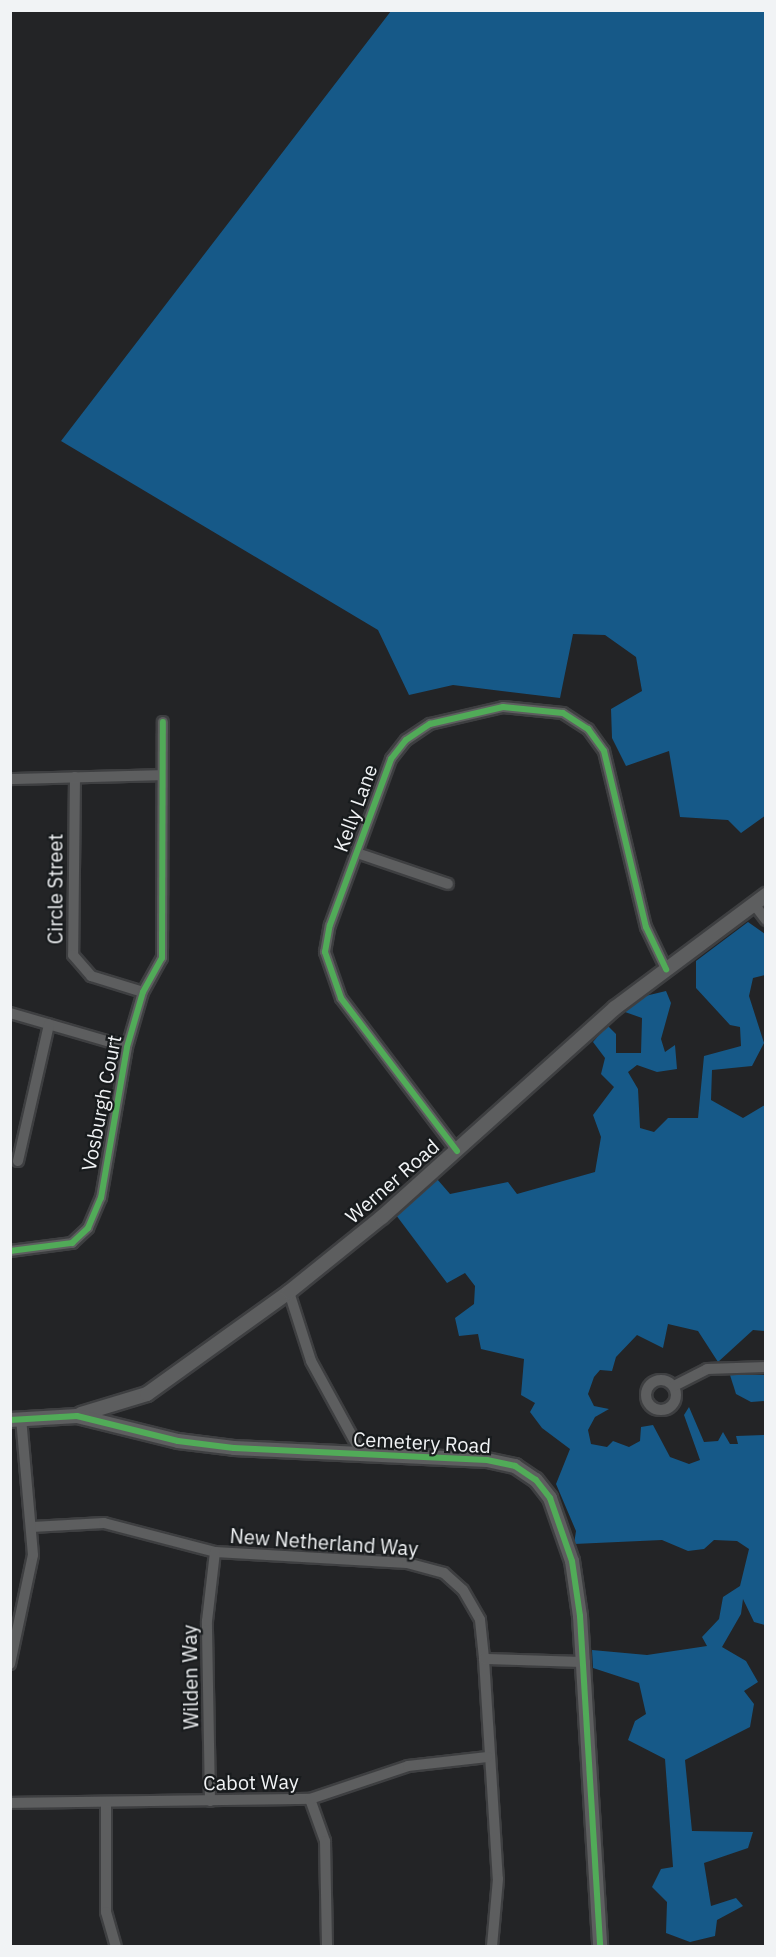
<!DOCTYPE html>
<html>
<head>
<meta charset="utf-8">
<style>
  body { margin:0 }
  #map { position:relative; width:776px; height:1957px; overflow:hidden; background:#232426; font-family:"IBM Plex Sans",sans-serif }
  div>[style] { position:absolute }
  .forest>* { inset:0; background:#165988 }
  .roads { filter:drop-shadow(2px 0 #3e3f41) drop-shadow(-2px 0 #3e3f41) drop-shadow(0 2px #3e3f41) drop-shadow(0 -2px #3e3f41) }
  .minor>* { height:10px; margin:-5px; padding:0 5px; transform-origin:5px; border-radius:5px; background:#5d5e5f }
  .minor>.ring { margin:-5px; padding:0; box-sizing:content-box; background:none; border:10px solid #5d5e5f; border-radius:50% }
  .tertiary>* { height:14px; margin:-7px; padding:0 7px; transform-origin:7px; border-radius:7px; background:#5d5e5f }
  .cycleway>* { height:6px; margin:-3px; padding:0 3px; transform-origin:3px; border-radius:3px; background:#51ab58 }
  span { translate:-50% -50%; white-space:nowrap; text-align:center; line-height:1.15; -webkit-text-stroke:4.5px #181b1d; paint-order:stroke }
  .street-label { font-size:20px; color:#f1f3f5 }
  .frame { position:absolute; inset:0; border:12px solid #f1f3f5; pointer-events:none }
</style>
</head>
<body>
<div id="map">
  <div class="forest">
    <div style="clip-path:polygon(391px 11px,765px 11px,766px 815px,741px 833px,728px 820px,680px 817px,669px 751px,626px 766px,612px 738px,611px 709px,642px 691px,636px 657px,605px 635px,573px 634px,560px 698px,453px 685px,409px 695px,378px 630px,61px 441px)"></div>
    <div style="clip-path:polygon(748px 922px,765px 934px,765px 975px,753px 978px,749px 996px,764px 1043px,752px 1066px,712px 1070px,711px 1100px,743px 1118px,765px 1105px,765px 1331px,753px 1330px,718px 1362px,698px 1331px,668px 1324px,663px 1348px,637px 1335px,616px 1357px,612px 1371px,600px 1370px,594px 1377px,588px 1394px,594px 1406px,609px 1409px,595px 1417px,588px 1430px,591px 1444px,607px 1447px,613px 1441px,629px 1447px,640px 1441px,641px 1427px,653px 1425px,670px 1457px,689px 1464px,700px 1460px,684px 1415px,689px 1407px,704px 1442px,718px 1441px,723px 1432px,730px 1444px,738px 1444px,736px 1436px,765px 1435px,765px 1625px,754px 1622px,743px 1599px,741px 1614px,722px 1647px,746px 1661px,758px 1682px,744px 1691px,754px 1704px,750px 1727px,685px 1760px,692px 1831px,753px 1832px,748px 1848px,704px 1863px,711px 1906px,736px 1898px,743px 1906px,717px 1920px,715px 1936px,690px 1942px,666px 1933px,667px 1902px,652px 1887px,661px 1869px,673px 1867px,665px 1759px,628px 1740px,635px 1721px,646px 1714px,639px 1683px,593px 1668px,592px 1650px,647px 1655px,707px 1646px,702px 1637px,719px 1619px,723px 1597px,740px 1586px,749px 1549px,737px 1541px,714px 1540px,704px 1549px,688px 1551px,662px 1540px,574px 1544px,576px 1531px,556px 1484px,570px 1449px,542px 1428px,530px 1412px,535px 1403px,521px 1395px,524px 1359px,481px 1349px,478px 1334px,459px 1336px,455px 1318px,474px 1304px,475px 1286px,465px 1273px,447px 1283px,396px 1215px,437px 1179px,450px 1194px,508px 1182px,517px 1194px,595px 1172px,601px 1137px,593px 1115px,614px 1087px,601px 1074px,605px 1058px,593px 1042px,607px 1025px,616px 1034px,616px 1053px,641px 1053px,642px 1018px,625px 1012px,641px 997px,666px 991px,671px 1003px,661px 1039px,665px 1052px,675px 1045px,677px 1069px,657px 1072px,637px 1065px,628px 1072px,638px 1089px,640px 1128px,654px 1132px,668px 1118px,698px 1118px,704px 1056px,741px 1046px,740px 1027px,730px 1025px,696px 988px,696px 961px)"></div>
    <div style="clip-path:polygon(730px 1375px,765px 1375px,765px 1401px,751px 1402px,736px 1394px)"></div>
  </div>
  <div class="roads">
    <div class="minor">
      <div style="left:75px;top:777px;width:178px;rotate:90.6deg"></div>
      <div style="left:73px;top:955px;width:28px;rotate:49deg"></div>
      <div style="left:91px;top:976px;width:54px;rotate:17.1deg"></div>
      <div style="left:10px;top:779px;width:152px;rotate:-1.5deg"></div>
      <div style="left:357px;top:853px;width:96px;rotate:18.8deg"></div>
      <div style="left:754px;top:904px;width:20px;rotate:53deg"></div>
      <div style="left:10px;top:1013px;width:122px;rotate:16.2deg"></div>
      <div style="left:457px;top:1151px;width:192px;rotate:-127.2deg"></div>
      <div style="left:341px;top:998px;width:49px;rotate:-109.2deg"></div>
      <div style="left:325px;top:952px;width:27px;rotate:-80deg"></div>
      <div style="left:330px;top:925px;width:177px;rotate:-69.8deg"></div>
      <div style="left:391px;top:759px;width:24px;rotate:-52deg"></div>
      <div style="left:406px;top:740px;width:29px;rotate:-34deg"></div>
      <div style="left:430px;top:724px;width:75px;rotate:-13.1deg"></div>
      <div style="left:503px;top:707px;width:60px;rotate:5.7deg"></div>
      <div style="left:563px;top:713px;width:30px;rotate:33deg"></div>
      <div style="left:588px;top:729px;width:27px;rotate:54deg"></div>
      <div style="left:604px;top:751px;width:181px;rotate:76.6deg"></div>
      <div style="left:646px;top:927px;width:47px;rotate:64.5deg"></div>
      <div style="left:18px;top:1161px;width:140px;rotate:-77.2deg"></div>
      <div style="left:10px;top:1251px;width:63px;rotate:-7.4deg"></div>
      <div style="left:72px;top:1243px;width:22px;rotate:-43deg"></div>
      <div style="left:88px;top:1228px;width:33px;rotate:-67deg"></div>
      <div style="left:101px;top:1198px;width:153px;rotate:-80.2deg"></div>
      <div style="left:127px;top:1047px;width:57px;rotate:-73.8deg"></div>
      <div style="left:143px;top:992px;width:39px;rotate:-61deg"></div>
      <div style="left:162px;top:958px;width:236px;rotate:-89.8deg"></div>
      <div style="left:289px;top:1292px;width:72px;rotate:72.3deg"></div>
      <div style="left:311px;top:1361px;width:108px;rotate:61.3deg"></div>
      <div class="ring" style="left:646px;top:1380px;width:20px;height:20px"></div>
      <div style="left:674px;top:1386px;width:37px;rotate:-27deg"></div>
      <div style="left:707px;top:1369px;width:59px;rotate:-1.9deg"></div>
      <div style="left:32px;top:1527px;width:72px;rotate:-3.2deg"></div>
      <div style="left:104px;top:1523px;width:115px;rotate:14.6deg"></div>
      <div style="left:215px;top:1552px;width:192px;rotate:3.3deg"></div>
      <div style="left:407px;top:1563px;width:38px;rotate:15deg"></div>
      <div style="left:444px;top:1573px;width:25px;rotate:42deg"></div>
      <div style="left:463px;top:1590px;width:34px;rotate:60deg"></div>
      <div style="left:480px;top:1620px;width:39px;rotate:84deg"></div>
      <div style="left:484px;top:1659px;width:220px;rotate:86.4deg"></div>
      <div style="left:498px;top:1879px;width:67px;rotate:95.1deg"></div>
      <div style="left:484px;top:1659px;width:101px;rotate:1.7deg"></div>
      <div style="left:10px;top:1664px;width:111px;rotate:-78.1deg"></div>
      <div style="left:33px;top:1555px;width:137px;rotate:-95deg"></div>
      <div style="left:310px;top:1799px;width:45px;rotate:70.3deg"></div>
      <div style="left:325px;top:1841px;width:105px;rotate:88.9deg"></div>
      <div style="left:210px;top:1801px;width:180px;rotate:-91deg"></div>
      <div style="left:207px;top:1621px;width:69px;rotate:-83.4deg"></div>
      <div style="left:106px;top:1802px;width:110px;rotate:90deg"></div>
      <div style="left:106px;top:1912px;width:35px;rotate:74deg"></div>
      <div style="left:10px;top:1803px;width:300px;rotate:-0.8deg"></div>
      <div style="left:310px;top:1799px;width:103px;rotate:-18.6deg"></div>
      <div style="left:408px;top:1766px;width:80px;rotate:-6.5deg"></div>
    </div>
    <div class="tertiary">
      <div style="left:81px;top:1414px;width:69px;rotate:-16.9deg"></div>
      <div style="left:147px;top:1394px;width:175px;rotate:-35.7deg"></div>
      <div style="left:289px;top:1292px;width:119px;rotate:-38.9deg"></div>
      <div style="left:382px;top:1217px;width:313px;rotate:-41.9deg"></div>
      <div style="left:615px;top:1008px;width:189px;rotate:-36.8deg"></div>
      <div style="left:10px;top:1420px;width:67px;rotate:-3.4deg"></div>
      <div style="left:77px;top:1416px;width:104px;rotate:13.9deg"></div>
      <div style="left:178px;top:1441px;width:56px;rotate:7.1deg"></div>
      <div style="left:234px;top:1448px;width:253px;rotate:2.7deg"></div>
      <div style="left:487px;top:1460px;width:29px;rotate:12deg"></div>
      <div style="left:515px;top:1466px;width:25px;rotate:34deg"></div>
      <div style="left:536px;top:1480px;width:23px;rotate:52deg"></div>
      <div style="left:550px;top:1498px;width:67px;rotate:70.8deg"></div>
      <div style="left:572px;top:1561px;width:56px;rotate:81.7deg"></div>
      <div style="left:580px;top:1616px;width:331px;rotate:86.5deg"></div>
    </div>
  </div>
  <div class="cycleway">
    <div style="left:457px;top:1151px;width:192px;rotate:-127.2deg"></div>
    <div style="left:341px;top:998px;width:49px;rotate:-109.2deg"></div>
    <div style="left:325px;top:952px;width:27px;rotate:-80deg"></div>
    <div style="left:330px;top:925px;width:177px;rotate:-69.8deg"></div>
    <div style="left:391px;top:759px;width:24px;rotate:-52deg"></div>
    <div style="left:406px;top:740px;width:29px;rotate:-34deg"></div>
    <div style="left:430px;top:724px;width:75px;rotate:-13.1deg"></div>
    <div style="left:503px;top:707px;width:60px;rotate:5.7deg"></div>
    <div style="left:563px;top:713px;width:30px;rotate:33deg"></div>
    <div style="left:588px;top:729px;width:27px;rotate:54deg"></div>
    <div style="left:604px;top:751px;width:181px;rotate:76.6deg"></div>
    <div style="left:646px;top:927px;width:47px;rotate:64.5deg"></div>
    <div style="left:10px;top:1251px;width:63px;rotate:-7.4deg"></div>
    <div style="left:72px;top:1243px;width:22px;rotate:-43deg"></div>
    <div style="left:88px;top:1228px;width:33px;rotate:-67deg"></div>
    <div style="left:101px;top:1198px;width:153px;rotate:-80.2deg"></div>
    <div style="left:127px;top:1047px;width:57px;rotate:-73.8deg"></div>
    <div style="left:143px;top:992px;width:39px;rotate:-61deg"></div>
    <div style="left:162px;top:958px;width:236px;rotate:-89.8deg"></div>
    <div style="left:10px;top:1420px;width:67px;rotate:-3.4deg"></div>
    <div style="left:77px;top:1416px;width:104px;rotate:13.9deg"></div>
    <div style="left:178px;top:1441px;width:56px;rotate:7.1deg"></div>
    <div style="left:234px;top:1448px;width:253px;rotate:2.7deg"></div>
    <div style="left:487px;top:1460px;width:29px;rotate:12deg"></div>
    <div style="left:515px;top:1466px;width:25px;rotate:34deg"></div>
    <div style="left:536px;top:1480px;width:23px;rotate:52deg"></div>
    <div style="left:550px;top:1498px;width:67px;rotate:70.8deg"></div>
    <div style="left:572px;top:1561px;width:56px;rotate:81.7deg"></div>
    <div style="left:580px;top:1616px;width:331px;rotate:86.5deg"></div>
  </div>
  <div class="street-label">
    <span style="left:355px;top:808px;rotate:-70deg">Kelly Lane</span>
    <span style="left:55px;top:889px;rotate:-90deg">Circle Street</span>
    <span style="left:101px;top:1103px;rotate:-79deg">Vosburgh Court</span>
    <span style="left:392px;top:1181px;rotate:-41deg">Werner Road</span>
    <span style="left:422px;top:1442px;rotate:3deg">Cemetery Road</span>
    <span style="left:324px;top:1542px;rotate:4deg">New Netherland Way</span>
    <span style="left:190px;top:1677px;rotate:-91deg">Wilden Way</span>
    <span style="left:251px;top:1782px;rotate:-1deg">Cabot Way</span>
  </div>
  <div class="frame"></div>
</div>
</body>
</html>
